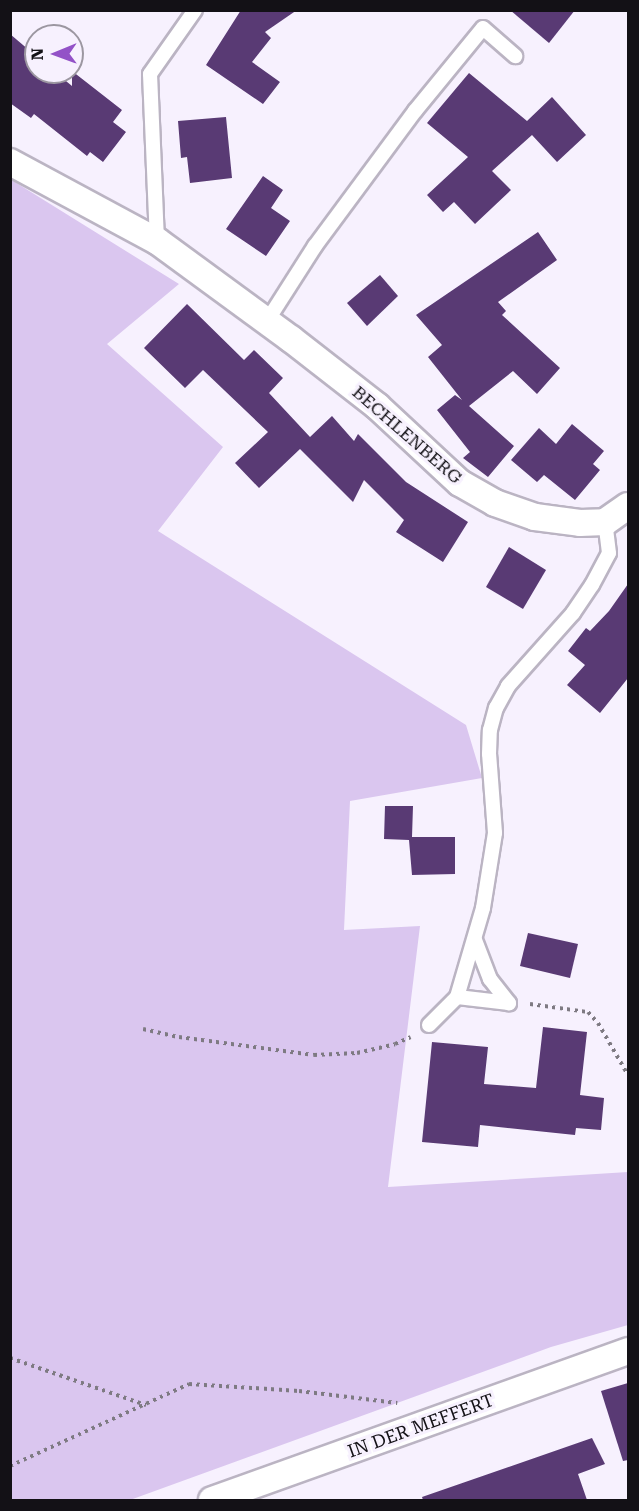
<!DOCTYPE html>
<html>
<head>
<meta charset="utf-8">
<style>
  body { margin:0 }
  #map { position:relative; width:639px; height:1511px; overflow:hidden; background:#f7f1fe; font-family:"Roboto Serif",serif }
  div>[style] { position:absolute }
  .green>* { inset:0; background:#dac6ef }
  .building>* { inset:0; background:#593a74 }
  .path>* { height:4px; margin-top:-2px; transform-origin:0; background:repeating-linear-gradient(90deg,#7e7a82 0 3px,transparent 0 7.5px) }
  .roads { filter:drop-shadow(2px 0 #bbb4c3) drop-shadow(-2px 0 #bbb4c3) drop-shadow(0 2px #bbb4c3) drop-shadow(0 -2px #bbb4c3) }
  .service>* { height:14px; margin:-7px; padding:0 7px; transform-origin:7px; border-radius:7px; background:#fff }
  .minor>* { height:26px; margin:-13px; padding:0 13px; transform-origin:13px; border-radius:13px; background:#fff }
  span { translate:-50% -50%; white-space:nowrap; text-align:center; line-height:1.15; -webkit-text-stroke:6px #f7f1fe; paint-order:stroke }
  .street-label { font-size:18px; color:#131116 }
  .frame { position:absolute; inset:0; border:12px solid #131116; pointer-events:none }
  .north { position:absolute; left:24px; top:24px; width:60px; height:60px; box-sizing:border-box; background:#f7f1fe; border:2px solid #9c97a1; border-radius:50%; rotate:269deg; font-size:16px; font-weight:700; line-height:24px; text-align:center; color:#131116 }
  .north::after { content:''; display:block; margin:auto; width:21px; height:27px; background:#9352c7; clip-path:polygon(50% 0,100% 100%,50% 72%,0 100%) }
</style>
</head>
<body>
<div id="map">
  <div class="green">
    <div style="clip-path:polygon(10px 179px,179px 284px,107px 344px,223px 447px,158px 531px,466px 725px,482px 778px,350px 801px,344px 930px,420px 926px,388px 1187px,628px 1172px,628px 1325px,551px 1347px,130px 1500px,11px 1500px)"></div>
  </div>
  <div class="building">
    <div style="clip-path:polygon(241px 10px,297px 10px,265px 32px,271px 38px,252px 62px,280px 82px,263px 104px,206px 65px)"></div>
    <div style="clip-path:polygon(510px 10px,575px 10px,549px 43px)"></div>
    <div style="clip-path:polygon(10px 34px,36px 56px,36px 72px,55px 72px,72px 86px,72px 71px,122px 110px,113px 122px,126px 132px,103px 162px,90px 152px,87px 156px,34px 114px,31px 118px,10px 103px)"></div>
    <div style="clip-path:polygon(469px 73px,527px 121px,552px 97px,586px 135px,557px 162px,532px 135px,492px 171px,511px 190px,475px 224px,454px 202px,443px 212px,427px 195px,468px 157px,427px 123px)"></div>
    <div style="clip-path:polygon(226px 117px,232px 178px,190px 183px,187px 157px,181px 158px,178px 121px)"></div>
    <div style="clip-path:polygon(263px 176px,283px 190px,271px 208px,290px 221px,266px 256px,226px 229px)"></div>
    <div style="clip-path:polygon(538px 232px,557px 260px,498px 302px,506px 311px,502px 315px,560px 368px,537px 394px,513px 371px,469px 406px,514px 446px,488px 477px,463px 458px,470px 452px,437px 410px,455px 395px,462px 400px,428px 357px,442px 345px,416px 315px)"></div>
    <div style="clip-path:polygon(380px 275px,398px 296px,367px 326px,347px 303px)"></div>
    <div style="clip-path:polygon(187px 304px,244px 360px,254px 350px,283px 378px,269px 393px,310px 437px,332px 416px,354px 441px,358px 434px,406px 482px,468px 522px,443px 562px,396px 532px,404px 520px,364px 480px,353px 502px,300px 449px,259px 488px,235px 463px,268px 432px,203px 370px,185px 388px,144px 348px)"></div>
    <div style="clip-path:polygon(572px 424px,604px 451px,593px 464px,600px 470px,575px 500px,544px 475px,537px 482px,511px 460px,539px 428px,556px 444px)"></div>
    <div style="clip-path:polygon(509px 547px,546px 570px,523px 609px,486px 587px)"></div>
    <div style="clip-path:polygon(628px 584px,628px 678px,600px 713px,567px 685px,585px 665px,568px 651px,586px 628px,590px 631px,609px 611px)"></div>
    <div style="clip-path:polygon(385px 806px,413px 806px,412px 837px,455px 837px,455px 874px,412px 875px,409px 840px,384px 839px)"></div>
    <div style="clip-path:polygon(528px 933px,578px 944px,570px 978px,520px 966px)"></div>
    <div style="clip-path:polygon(543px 1027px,587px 1032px,580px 1095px,604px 1098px,601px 1130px,576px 1128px,575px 1135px,480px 1125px,478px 1147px,422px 1142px,432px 1042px,488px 1047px,484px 1084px,536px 1088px)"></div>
    <div style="clip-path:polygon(628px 1383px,628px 1460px,623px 1461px,601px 1391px)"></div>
    <div style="clip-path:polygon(592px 1438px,605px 1464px,578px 1474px,587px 1500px,423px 1500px,422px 1497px)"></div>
  </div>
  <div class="path">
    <div style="left:530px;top:1004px;width:59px;rotate:7.9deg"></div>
    <div style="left:588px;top:1012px;width:15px;rotate:48deg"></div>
    <div style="left:598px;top:1023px;width:60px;rotate:60deg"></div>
    <div style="left:143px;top:1029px;width:37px;rotate:13deg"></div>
    <div style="left:179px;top:1037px;width:136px;rotate:7.6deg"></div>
    <div style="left:314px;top:1055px;width:43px;rotate:-2.7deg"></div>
    <div style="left:357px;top:1053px;width:39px;rotate:-13deg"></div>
    <div style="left:395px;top:1044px;width:17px;rotate:-24deg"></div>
    <div style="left:10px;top:1358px;width:144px;rotate:19.1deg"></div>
    <div style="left:10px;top:1466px;width:197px;rotate:-24.6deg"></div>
    <div style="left:189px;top:1384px;width:110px;rotate:3.6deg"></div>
    <div style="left:299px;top:1391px;width:99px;rotate:7deg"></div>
  </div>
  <div class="roads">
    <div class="service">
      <div style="left:157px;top:241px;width:167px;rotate:-92.4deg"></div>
      <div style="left:150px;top:74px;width:78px;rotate:-54.9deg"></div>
      <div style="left:267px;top:321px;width:89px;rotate:-57.4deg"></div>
      <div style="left:315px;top:246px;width:168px;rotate:-53.5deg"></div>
      <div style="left:415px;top:111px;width:107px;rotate:-50.7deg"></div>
      <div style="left:483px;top:28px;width:43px;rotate:41.2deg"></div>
      <div style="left:475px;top:940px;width:42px;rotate:69deg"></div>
      <div style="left:490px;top:979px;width:31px;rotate:52deg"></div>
      <div style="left:509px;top:1003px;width:52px;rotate:-173.4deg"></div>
      <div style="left:457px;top:997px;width:93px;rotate:-73.7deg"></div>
      <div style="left:483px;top:908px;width:76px;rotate:-80.9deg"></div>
      <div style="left:495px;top:833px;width:79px;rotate:-94.3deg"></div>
      <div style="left:489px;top:754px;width:24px;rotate:-88deg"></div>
      <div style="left:490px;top:730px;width:23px;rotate:-75deg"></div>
      <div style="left:496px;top:708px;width:25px;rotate:-61deg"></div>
      <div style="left:508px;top:686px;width:98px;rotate:-48.3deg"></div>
      <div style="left:573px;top:613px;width:34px;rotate:-56deg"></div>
      <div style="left:592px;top:585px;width:36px;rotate:-62deg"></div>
      <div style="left:609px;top:553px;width:31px;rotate:-97deg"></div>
      <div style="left:429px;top:1025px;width:40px;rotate:-45deg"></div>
    </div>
    <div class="minor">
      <div style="left:10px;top:162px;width:167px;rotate:28.3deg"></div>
      <div style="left:157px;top:241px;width:166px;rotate:36.2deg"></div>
      <div style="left:291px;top:339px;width:109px;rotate:37.9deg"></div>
      <div style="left:377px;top:406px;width:113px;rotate:42.9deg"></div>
      <div style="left:460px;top:483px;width:40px;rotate:29.7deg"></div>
      <div style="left:495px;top:503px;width:42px;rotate:19.3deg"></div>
      <div style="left:535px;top:517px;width:45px;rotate:7.6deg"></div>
      <div style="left:580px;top:523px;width:25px;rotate:-2deg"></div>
      <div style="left:605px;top:522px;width:28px;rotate:-35deg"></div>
      <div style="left:212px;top:1500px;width:442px;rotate:-19.7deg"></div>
    </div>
  </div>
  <div class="street-label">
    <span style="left:407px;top:435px;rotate:41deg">BECHLENBERG</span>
    <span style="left:421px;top:1426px;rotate:-20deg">IN DER MEFFERT</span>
  </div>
  <div class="frame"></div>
  <div class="north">N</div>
</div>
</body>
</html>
